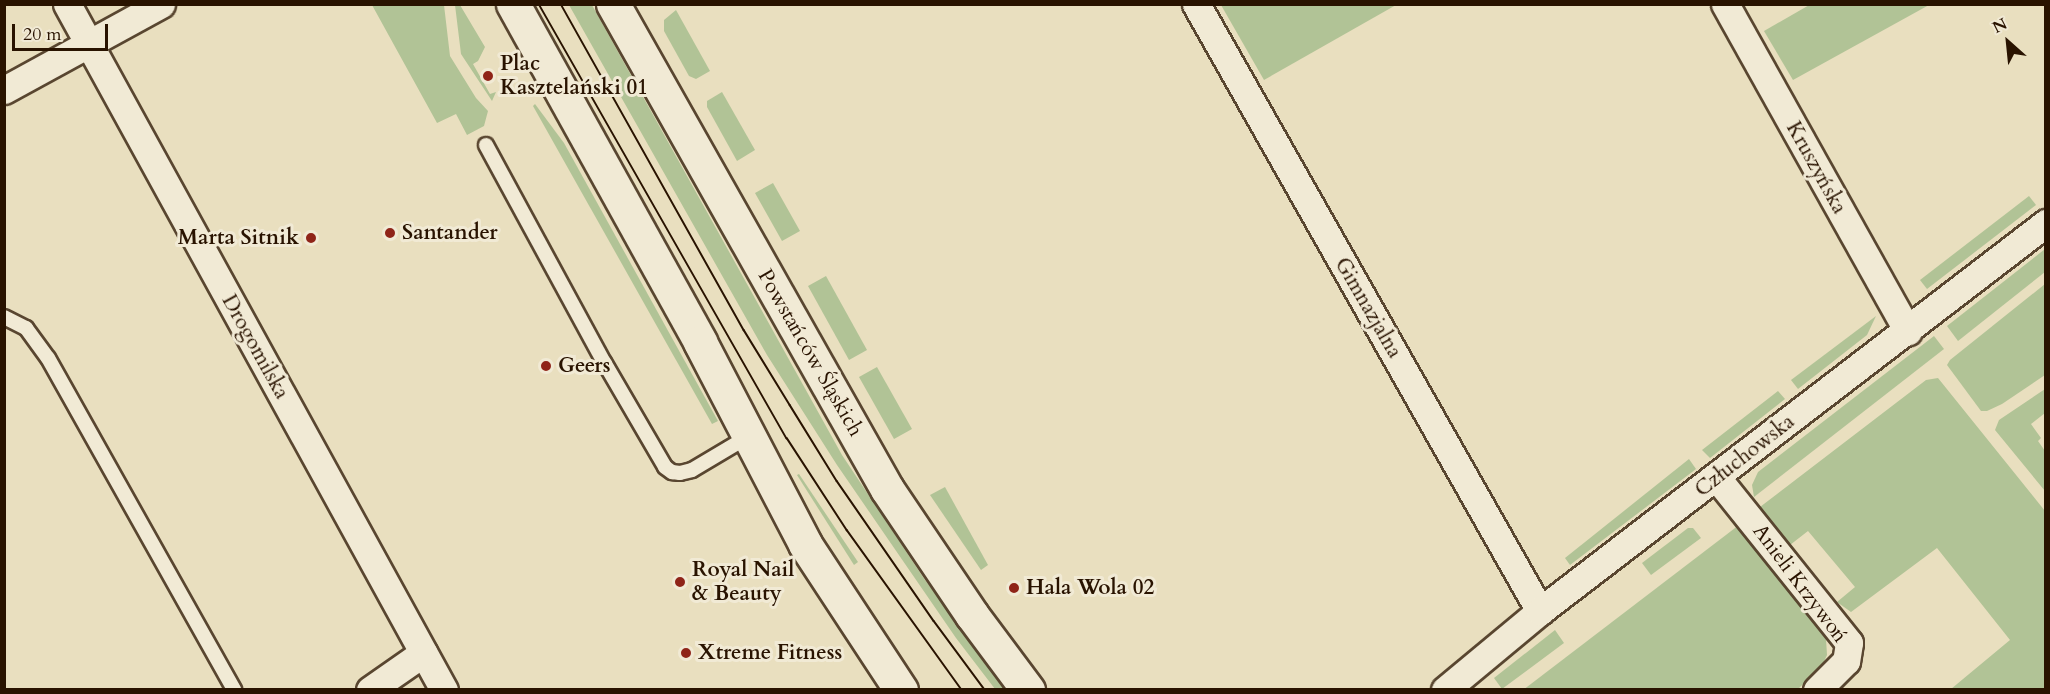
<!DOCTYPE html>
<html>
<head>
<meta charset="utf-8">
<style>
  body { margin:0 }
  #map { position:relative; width:2050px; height:694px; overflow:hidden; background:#e9dfbf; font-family:Cardo,serif }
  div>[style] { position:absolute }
  .green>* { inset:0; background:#b1c396 }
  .roads { filter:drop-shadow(2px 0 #594630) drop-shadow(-2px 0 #594630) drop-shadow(0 2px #594630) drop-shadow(0 -2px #594630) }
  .service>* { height:14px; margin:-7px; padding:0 7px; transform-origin:7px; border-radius:7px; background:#f1ead5 }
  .minor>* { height:27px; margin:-13.5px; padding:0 13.5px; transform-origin:13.5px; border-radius:13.5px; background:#f1ead5 }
  .secondary>* { height:33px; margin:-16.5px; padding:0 16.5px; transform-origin:16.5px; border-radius:16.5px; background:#f1ead5 }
  .tram>* { height:1.5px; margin:-0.75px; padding:0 0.75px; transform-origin:0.75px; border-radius:0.75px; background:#291300 }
  .dots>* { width:16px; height:16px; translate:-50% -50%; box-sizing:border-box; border:3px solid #f1ead5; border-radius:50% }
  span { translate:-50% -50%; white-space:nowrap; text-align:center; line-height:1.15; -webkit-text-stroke:6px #f1ead5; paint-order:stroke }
  .poi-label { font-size:21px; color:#291300; font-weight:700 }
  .left { translate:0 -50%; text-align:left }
  .right { translate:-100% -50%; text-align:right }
  .street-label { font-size:21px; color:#291300 }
  .frame { position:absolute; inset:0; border:6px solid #291300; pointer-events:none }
  .north { position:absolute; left:1978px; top:12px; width:60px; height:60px; -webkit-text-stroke:4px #f1ead5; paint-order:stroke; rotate:333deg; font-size:16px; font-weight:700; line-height:24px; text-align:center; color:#291300 }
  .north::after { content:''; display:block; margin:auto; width:21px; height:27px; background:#291300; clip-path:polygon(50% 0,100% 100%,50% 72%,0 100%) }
  .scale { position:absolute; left:12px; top:24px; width:96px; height:27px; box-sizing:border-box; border:3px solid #291300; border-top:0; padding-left:8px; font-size:18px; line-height:21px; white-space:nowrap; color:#291300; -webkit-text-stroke:4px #f1ead5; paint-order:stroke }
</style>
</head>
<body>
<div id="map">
  <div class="green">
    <div style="clip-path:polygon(1811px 4px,1929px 4px,1929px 5px,1793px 80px,1764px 31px)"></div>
    <div style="clip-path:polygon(372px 5px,444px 5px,450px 56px,476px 98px,488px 111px,484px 126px,467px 135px,456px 114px,437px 123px)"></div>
    <div style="clip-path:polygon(455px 5px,460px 5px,485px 47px,478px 61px,473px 64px,490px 94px,496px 92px,492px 101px,461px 54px)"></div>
    <div style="clip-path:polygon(569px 5px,592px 5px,842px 455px,925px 580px,1007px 689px,995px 689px,956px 638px,837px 465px,767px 355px)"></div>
    <div style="clip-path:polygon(1221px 5px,1396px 5px,1264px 80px)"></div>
    <div style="clip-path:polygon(676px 10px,710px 71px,696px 79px,689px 76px,664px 31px,664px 20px)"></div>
    <div style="clip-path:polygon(722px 92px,755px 150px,737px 161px,707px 107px,707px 101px)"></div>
    <div style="clip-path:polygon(535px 104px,564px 143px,718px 421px,712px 424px,533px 106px)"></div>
    <div style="clip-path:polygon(773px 183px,800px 231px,782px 241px,755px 193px)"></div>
    <div style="clip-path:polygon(2029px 196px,2036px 205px,1927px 289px,1920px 280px)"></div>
    <div style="clip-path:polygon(2045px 249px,2045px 272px,1958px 341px,1947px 326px)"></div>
    <div style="clip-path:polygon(826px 276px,867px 350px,849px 360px,808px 286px)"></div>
    <div style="clip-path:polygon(2045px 284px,2045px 375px,2002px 404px,1987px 411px,1981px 411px,1947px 365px,1950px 360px)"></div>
    <div style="clip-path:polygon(1876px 316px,1867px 335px,1798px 389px,1791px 380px)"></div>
    <div style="clip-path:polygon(1934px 336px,1944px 349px,1754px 497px,1752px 485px,1758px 472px)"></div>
    <div style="clip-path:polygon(877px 367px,912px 429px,894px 439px,859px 377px)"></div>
    <div style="clip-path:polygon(1938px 378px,2045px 511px,2045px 689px,1951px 689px,2010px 640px,1937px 548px,1851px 612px,1837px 602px,1855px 587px,1808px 531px,1790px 545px,1760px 507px,1926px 380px)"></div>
    <div style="clip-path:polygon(2045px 389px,2045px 413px,2031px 424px,2041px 438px,2038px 441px,2045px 451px,2045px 491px,1995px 430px,1999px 420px)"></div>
    <div style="clip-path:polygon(1778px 391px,1785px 399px,1710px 458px,1702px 450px)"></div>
    <div style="clip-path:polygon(1689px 459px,1696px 469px,1570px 565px,1565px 558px)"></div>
    <div style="clip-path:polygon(799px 474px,858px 562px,854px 565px,797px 475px)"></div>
    <div style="clip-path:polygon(945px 487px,988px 565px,981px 570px,930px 495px)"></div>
    <div style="clip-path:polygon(1739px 525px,1826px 639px,1827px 655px,1822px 666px,1798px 689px,1523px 690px)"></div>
    <div style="clip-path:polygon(1688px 528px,1693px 528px,1701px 538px,1651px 575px,1642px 563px)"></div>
    <div style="clip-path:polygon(1555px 630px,1564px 643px,1502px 689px,1494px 678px)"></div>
  </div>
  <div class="roads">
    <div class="service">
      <div style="left:486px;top:145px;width:247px;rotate:61.5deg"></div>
      <div style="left:604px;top:362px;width:121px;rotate:59.8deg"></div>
      <div style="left:665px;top:467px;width:9px;rotate:36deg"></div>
      <div style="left:672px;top:472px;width:8px;rotate:7deg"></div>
      <div style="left:680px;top:473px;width:12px;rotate:-14deg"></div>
      <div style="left:692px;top:470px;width:66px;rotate:-30.8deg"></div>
      <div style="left:4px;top:317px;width:25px;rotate:27deg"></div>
      <div style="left:26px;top:328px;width:37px;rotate:54deg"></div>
      <div style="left:48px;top:358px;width:381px;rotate:60.7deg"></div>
    </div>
    <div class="minor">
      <div style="left:67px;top:4px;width:783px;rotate:61.21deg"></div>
      <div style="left:1196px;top:4px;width:698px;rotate:60.46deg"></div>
      <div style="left:1725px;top:4px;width:375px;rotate:60.8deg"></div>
      <div style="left:4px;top:90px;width:179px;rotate:-28.7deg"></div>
      <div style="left:1717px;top:478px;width:211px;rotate:51.3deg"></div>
      <div style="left:1849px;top:643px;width:18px;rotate:99deg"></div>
      <div style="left:1846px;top:661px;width:41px;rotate:135deg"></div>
      <div style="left:370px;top:690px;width:65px;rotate:-34.9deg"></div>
      <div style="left:1445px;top:690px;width:124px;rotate:-39.7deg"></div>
      <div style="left:1540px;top:611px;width:638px;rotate:-37.48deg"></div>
    </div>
    <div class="secondary">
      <div style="left:513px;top:4px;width:386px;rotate:61deg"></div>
      <div style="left:700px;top:342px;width:228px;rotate:62.5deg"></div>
      <div style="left:805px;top:544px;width:175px;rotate:56.7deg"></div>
      <div style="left:613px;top:4px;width:557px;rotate:60.54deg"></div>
      <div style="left:887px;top:489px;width:152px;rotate:56deg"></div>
      <div style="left:972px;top:615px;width:94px;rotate:53.3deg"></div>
    </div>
  </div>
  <div class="tram">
    <div style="left:539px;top:4px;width:500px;rotate:60.3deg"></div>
    <div style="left:787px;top:438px;width:110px;rotate:56.9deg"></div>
    <div style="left:847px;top:530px;width:197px;rotate:54.3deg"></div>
    <div style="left:561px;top:4px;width:374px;rotate:60.7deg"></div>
    <div style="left:744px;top:330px;width:88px;rotate:58.5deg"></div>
    <div style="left:790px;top:405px;width:89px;rotate:58.3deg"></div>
    <div style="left:837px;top:481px;width:170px;rotate:55.3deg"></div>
    <div style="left:934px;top:621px;width:86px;rotate:53.5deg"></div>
  </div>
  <div class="dots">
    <div style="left:488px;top:76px;background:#8f2418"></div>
    <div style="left:390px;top:233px;background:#8f2418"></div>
    <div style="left:311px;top:238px;background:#8f2418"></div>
    <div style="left:546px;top:366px;background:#8f2418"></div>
    <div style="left:680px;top:582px;background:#8f2418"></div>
    <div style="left:1014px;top:588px;background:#8f2418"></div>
    <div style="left:686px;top:653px;background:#8f2418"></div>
  </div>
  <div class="poi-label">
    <span class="left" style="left:500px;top:76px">Plac<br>Kasztelański 01</span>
    <span class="left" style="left:402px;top:233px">Santander</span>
    <span class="right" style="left:299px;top:238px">Marta Sitnik</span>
    <span class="left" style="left:558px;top:366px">Geers</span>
    <span class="left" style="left:692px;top:582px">Royal Nail<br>&amp; Beauty</span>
    <span class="left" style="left:1026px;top:588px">Hala Wola 02</span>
    <span class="left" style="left:698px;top:653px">Xtreme Fitness</span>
  </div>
  <div class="street-label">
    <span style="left:1816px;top:168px;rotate:61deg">Kruszyńska</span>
    <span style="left:1368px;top:308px;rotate:60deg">Gimnazjalna</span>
    <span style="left:255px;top:347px;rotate:61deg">Drogomilska</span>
    <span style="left:810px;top:353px;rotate:60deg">Powstańców Śląskich</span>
    <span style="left:1745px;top:456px;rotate:-38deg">Człuchowska</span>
    <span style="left:1800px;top:584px;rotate:53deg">Anieli Krzywoń</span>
  </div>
  <div class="frame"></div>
  <div class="north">N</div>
  <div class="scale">20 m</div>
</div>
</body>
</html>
